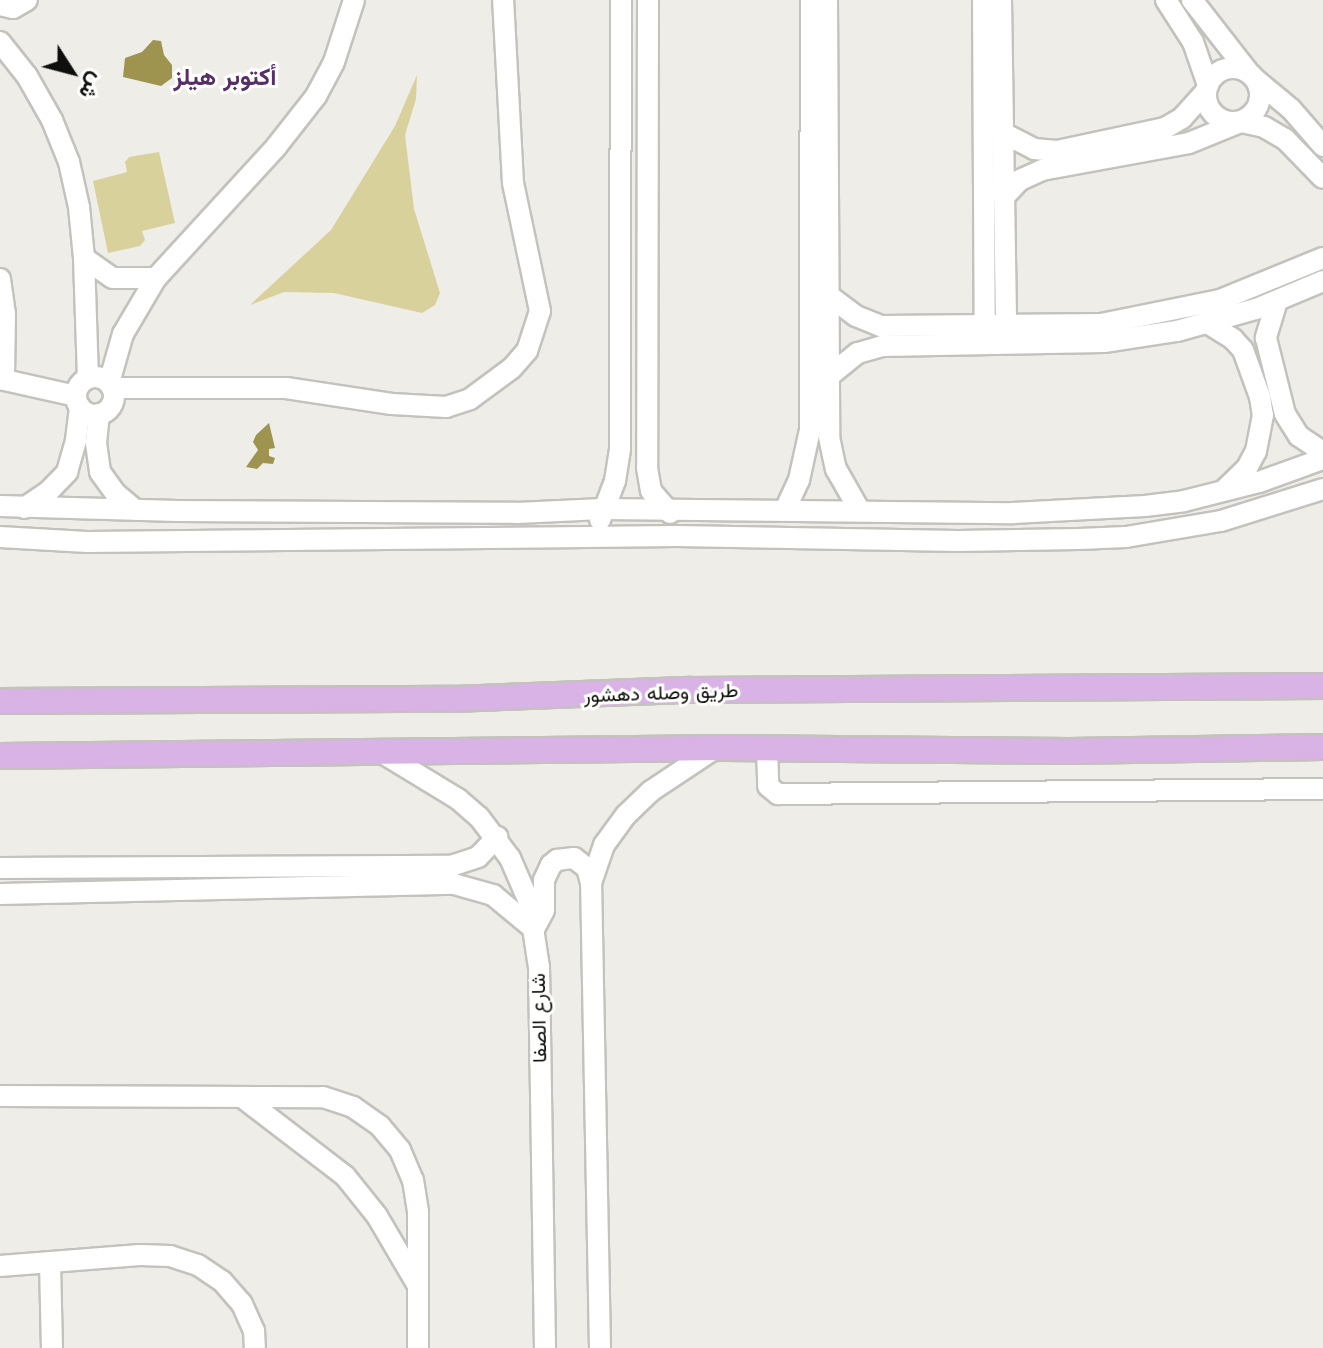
<!DOCTYPE html>
<html>
<head>
<meta charset="utf-8">
<style>
  body { margin:0 }
  #map { position:relative; width:1323px; height:1348px; overflow:hidden; background:#eeede8; font-family:"Work Sans",Vazirmatn,sans-serif }
  div>[style] { position:absolute }
  .green>* { inset:0; background:#d9d19c }
  .water>* { inset:0; background:#9e944f }
  .roads { filter:drop-shadow(2px 0 #c3c2bd) drop-shadow(-2px 0 #c3c2bd) drop-shadow(0 2px #c3c2bd) drop-shadow(0 -2px #c3c2bd) }
  .minor>* { height:20px; margin:-10px; padding:0 10px; transform-origin:10px; border-radius:10px; background:#fff }
  .minor>.ring { margin:-10px; padding:0; box-sizing:content-box; background:none; border:20px solid #fff; border-radius:50% }
  .major>* { height:24px; margin:-12px; padding:0 12px; transform-origin:12px; border-radius:12px; background:#d9b3e6 }
  span { translate:-50% -50%; white-space:nowrap; text-align:center; line-height:1.15; -webkit-text-stroke:6px #fffffe; paint-order:stroke }
  .street-label { font-size:20px; color:#0f0f0d }
  .quarter-label { font-size:24px; color:#572e65; font-weight:700 }
  .north { position:absolute; left:32px; top:32px; width:80px; height:80px; -webkit-text-stroke:6px #fffffe; paint-order:stroke; rotate:126deg; font-size:22px; font-weight:700; line-height:32px; text-align:center; color:#0f0f0d }
  .north::after { content:''; display:block; margin:auto; width:28px; height:36px; background:#0f0f0d; clip-path:polygon(50% 0,100% 100%,50% 72%,0 100%) }
</style>
</head>
<body>
<div id="map">
  <div class="green">
    <div style="clip-path:polygon(417px 75px,416px 99px,405px 135px,414px 209px,440px 293px,435px 305px,422px 313px,334px 293px,284px 292px,250px 305px,331px 230px,395px 126px)"></div>
    <div style="clip-path:polygon(159px 152px,175px 223px,142px 231px,145px 240px,140px 246px,108px 253px,93px 181px,127px 172px,125px 162px,129px 157px)"></div>
  </div>
  <div class="water">
    <div style="clip-path:polygon(153px 40px,161px 41px,164px 55px,172px 65px,172px 78px,161px 86px,123px 77px,125px 58px,142px 52px)"></div>
    <div style="clip-path:polygon(269px 423px,275px 448px,269px 449px,269px 456px,275px 458px,273px 464px,263px 463px,257px 469px,246px 467px,258px 450px,253px 442px,256px 435px)"></div>
  </div>
  <div class="roads">
    <div class="minor">
      <div style="left:648px;top:0;width:468px;rotate:90.1deg"></div>
      <div style="left:647px;top:468px;width:23px;rotate:80deg"></div>
      <div style="left:651px;top:491px;width:29px;rotate:49deg"></div>
      <div style="left:827px;top:0;width:437px;rotate:89.7deg"></div>
      <div style="left:829px;top:437px;width:33px;rotate:78deg"></div>
      <div style="left:836px;top:469px;width:48px;rotate:60.3deg"></div>
      <div style="left:983px;top:0;width:336px;rotate:89.7deg"></div>
      <div style="left:1001px;top:0;width:336px;rotate:89.1deg"></div>
      <div style="left:1166px;top:0;width:50px;rotate:57.3deg"></div>
      <div style="left:1193px;top:42px;width:46px;rotate:70.8deg"></div>
      <div style="left:1192px;top:0;width:93px;rotate:52deg"></div>
      <div style="left:0;top:5px;width:13px;rotate:13deg"></div>
      <div style="left:13px;top:8px;width:16px;rotate:-30deg"></div>
      <div style="left:0;top:42px;width:43px;rotate:51.5deg"></div>
      <div style="left:27px;top:76px;width:51px;rotate:60.4deg"></div>
      <div style="left:52px;top:120px;width:45px;rotate:68deg"></div>
      <div style="left:69px;top:162px;width:46px;rotate:77.5deg"></div>
      <div style="left:79px;top:207px;width:51px;rotate:84.4deg"></div>
      <div style="left:84px;top:258px;width:120px;rotate:88.1deg"></div>
      <div class="ring" style="left:1206px;top:68px;width:34px;height:34px"></div>
      <div style="left:1256px;top:80px;width:45px;rotate:39.6deg"></div>
      <div style="left:1291px;top:109px;width:49px;rotate:49.1deg"></div>
      <div style="left:1241px;top:122px;width:24px;rotate:12deg"></div>
      <div style="left:1264px;top:127px;width:24px;rotate:30deg"></div>
      <div style="left:1285px;top:139px;width:54px;rotate:45.7deg"></div>
      <div style="left:1003px;top:133px;width:35px;rotate:27deg"></div>
      <div style="left:1034px;top:149px;width:23px;rotate:5deg"></div>
      <div style="left:1057px;top:151px;width:110px;rotate:-12deg"></div>
      <div style="left:1165px;top:128px;width:20px;rotate:-30deg"></div>
      <div style="left:1182px;top:118px;width:36px;rotate:-48deg"></div>
      <div style="left:1004px;top:197px;width:23px;rotate:-47deg"></div>
      <div style="left:1020px;top:180px;width:24px;rotate:-24deg"></div>
      <div style="left:1042px;top:170px;width:149px;rotate:-10.4deg"></div>
      <div style="left:1189px;top:143px;width:53px;rotate:-22.2deg"></div>
      <div style="left:84px;top:258px;width:35px;rotate:35deg"></div>
      <div style="left:113px;top:278px;width:43px"></div>
      <div style="left:0;top:279px;width:34px;rotate:82deg"></div>
      <div style="left:5px;top:313px;width:67px;rotate:90.9deg"></div>
      <div style="left:828px;top:295px;width:35px;rotate:37deg"></div>
      <div style="left:856px;top:316px;width:27px;rotate:22deg"></div>
      <div style="left:881px;top:326px;width:220px;rotate:-0.5deg"></div>
      <div style="left:1101px;top:324px;width:121px;rotate:-11.4deg"></div>
      <div style="left:1220px;top:300px;width:111px;rotate:-22.2deg"></div>
      <div style="left:1277px;top:301px;width:39px;rotate:107deg"></div>
      <div style="left:1266px;top:338px;width:78px;rotate:76deg"></div>
      <div style="left:1285px;top:414px;width:26px;rotate:58deg"></div>
      <div style="left:1299px;top:436px;width:29px;rotate:34deg"></div>
      <div style="left:1209px;top:324px;width:28px;rotate:32deg"></div>
      <div style="left:1233px;top:339px;width:15px;rotate:48deg"></div>
      <div style="left:1243px;top:350px;width:50px;rotate:70.1deg"></div>
      <div style="left:1260px;top:397px;width:18px;rotate:81deg"></div>
      <div style="left:1263px;top:415px;width:37px;rotate:101deg"></div>
      <div style="left:1256px;top:451px;width:19px;rotate:118deg"></div>
      <div style="left:1247px;top:468px;width:32px;rotate:136deg"></div>
      <div style="left:828px;top:377px;width:38px;rotate:-39deg"></div>
      <div style="left:858px;top:353px;width:25px;rotate:-16deg"></div>
      <div style="left:882px;top:346px;width:222px;rotate:-1deg"></div>
      <div style="left:1104px;top:342px;width:74px;rotate:-8.6deg"></div>
      <div style="left:1177px;top:331px;width:82px;rotate:-15.6deg"></div>
      <div style="left:1256px;top:309px;width:73px;rotate:-22.7deg"></div>
      <div class="ring" style="left:76px;top:377px;width:18px;height:18px"></div>
      <div style="left:0;top:379px;width:78px;rotate:12.6deg"></div>
      <div style="left:109px;top:383px;width:51px;rotate:-74.1deg"></div>
      <div style="left:123px;top:334px;width:65px;rotate:-59.5deg"></div>
      <div style="left:156px;top:278px;width:178px;rotate:-47.5deg"></div>
      <div style="left:276px;top:147px;width:65px;rotate:-51.9deg"></div>
      <div style="left:316px;top:96px;width:38px;rotate:-62deg"></div>
      <div style="left:334px;top:62px;width:65px;rotate:-72.1deg"></div>
      <div style="left:112px;top:388px;width:174px"></div>
      <div style="left:286px;top:388px;width:107px;rotate:8.6deg"></div>
      <div style="left:392px;top:404px;width:54px;rotate:3.2deg"></div>
      <div style="left:446px;top:407px;width:25px;rotate:-18deg"></div>
      <div style="left:470px;top:399px;width:52px;rotate:-36.4deg"></div>
      <div style="left:512px;top:368px;width:23px;rotate:-49deg"></div>
      <div style="left:527px;top:351px;width:42px;rotate:-72deg"></div>
      <div style="left:540px;top:311px;width:131px;rotate:-101.9deg"></div>
      <div style="left:513px;top:183px;width:183px;rotate:-93.1deg"></div>
      <div style="left:99px;top:414px;width:29px;rotate:96deg"></div>
      <div style="left:96px;top:443px;width:29px;rotate:82deg"></div>
      <div style="left:100px;top:472px;width:26px;rotate:54deg"></div>
      <div style="left:115px;top:493px;width:26px;rotate:40deg"></div>
      <div style="left:0;top:506px;width:178px;rotate:1.6deg"></div>
      <div style="left:178px;top:511px;width:339px;rotate:0.3deg"></div>
      <div style="left:517px;top:513px;width:85px;rotate:-2.7deg"></div>
      <div style="left:602px;top:509px;width:411px;rotate:0.6deg"></div>
      <div style="left:1013px;top:513px;width:132px;rotate:-3deg"></div>
      <div style="left:1145px;top:506px;width:39px;rotate:-7deg"></div>
      <div style="left:1184px;top:501px;width:77px;rotate:-14.2deg"></div>
      <div style="left:1259px;top:482px;width:68px;rotate:-19.8deg"></div>
      <div style="left:24px;top:508px;width:29px;rotate:-34deg"></div>
      <div style="left:48px;top:492px;width:28px;rotate:-46deg"></div>
      <div style="left:67px;top:472px;width:33px;rotate:-74deg"></div>
      <div style="left:76px;top:440px;width:33px;rotate:-83deg"></div>
      <div style="left:785px;top:510px;width:33px;rotate:-65deg"></div>
      <div style="left:799px;top:480px;width:51px;rotate:-77.6deg"></div>
      <div style="left:810px;top:430px;width:430px;rotate:-89.9deg"></div>
      <div style="left:600px;top:520px;width:42px;rotate:-69deg"></div>
      <div style="left:615px;top:481px;width:31px;rotate:-81deg"></div>
      <div style="left:620px;top:450px;width:450px;rotate:-89.9deg"></div>
      <div style="left:0;top:537px;width:87px;rotate:3.3deg"></div>
      <div style="left:87px;top:542px;width:590px;rotate:-0.58deg"></div>
      <div style="left:677px;top:536px;width:281px;rotate:1deg"></div>
      <div style="left:958px;top:541px;width:120px;rotate:-1deg"></div>
      <div style="left:1078px;top:539px;width:48px;rotate:-2.4deg"></div>
      <div style="left:1126px;top:537px;width:96px;rotate:-9.6deg"></div>
      <div style="left:1221px;top:521px;width:107px;rotate:-17.4deg"></div>
      <div style="left:767px;top:749px;width:37px;rotate:88deg"></div>
      <div style="left:768px;top:786px;width:13px;rotate:39deg"></div>
      <div style="left:778px;top:794px;width:545px;rotate:-0.53deg"></div>
      <div style="left:384px;top:754px;width:87px;rotate:31.3deg"></div>
      <div style="left:458px;top:799px;width:28px;rotate:41deg"></div>
      <div style="left:479px;top:817px;width:51px;rotate:52.9deg"></div>
      <div style="left:510px;top:858px;width:48px;rotate:66.6deg"></div>
      <div style="left:529px;top:902px;width:66px;rotate:81.3deg"></div>
      <div style="left:539px;top:967px;width:381px;rotate:89.1deg"></div>
      <div style="left:0;top:868px;width:451px;rotate:-0.3deg"></div>
      <div style="left:451px;top:866px;width:28px;rotate:-18deg"></div>
      <div style="left:478px;top:857px;width:28px;rotate:-46deg"></div>
      <div style="left:0;top:894px;width:454px;rotate:-1.3deg"></div>
      <div style="left:454px;top:884px;width:41px;rotate:15.8deg"></div>
      <div style="left:493px;top:895px;width:53px;rotate:39.7deg"></div>
      <div style="left:534px;top:929px;width:21px;rotate:-62deg"></div>
      <div style="left:544px;top:910px;width:30px;rotate:-90deg"></div>
      <div style="left:544px;top:880px;width:17px;rotate:-65deg"></div>
      <div style="left:551px;top:865px;width:8px;rotate:-40deg"></div>
      <div style="left:557px;top:860px;width:17px;rotate:-7deg"></div>
      <div style="left:574px;top:858px;width:16px;rotate:38deg"></div>
      <div style="left:587px;top:868px;width:16px;rotate:75deg"></div>
      <div style="left:0;top:1096px;width:323px;rotate:0.2deg"></div>
      <div style="left:323px;top:1097px;width:32px;rotate:18deg"></div>
      <div style="left:353px;top:1107px;width:33px;rotate:35deg"></div>
      <div style="left:380px;top:1126px;width:31px;rotate:50deg"></div>
      <div style="left:400px;top:1150px;width:33px;rotate:67deg"></div>
      <div style="left:413px;top:1180px;width:31px;rotate:81deg"></div>
      <div style="left:418px;top:1211px;width:137px;rotate:90deg"></div>
      <div style="left:242px;top:1097px;width:130px;rotate:37.5deg"></div>
      <div style="left:345px;top:1176px;width:51px;rotate:51.3deg"></div>
      <div style="left:377px;top:1216px;width:79px;rotate:59.5deg"></div>
      <div style="left:50px;top:1262px;width:86px;rotate:88.7deg"></div>
      <div style="left:0;top:1266px;width:140px;rotate:-4.5deg"></div>
      <div style="left:140px;top:1255px;width:30px;rotate:2deg"></div>
      <div style="left:170px;top:1256px;width:29px;rotate:18deg"></div>
      <div style="left:198px;top:1265px;width:29px;rotate:34deg"></div>
      <div style="left:222px;top:1281px;width:30px;rotate:49deg"></div>
      <div style="left:242px;top:1304px;width:30px;rotate:66deg"></div>
      <div style="left:254px;top:1331px;width:17px;rotate:87deg"></div>
      <div style="left:600px;top:1348px;width:465px;rotate:-91.1deg"></div>
      <div style="left:591px;top:883px;width:40px;rotate:-71.1deg"></div>
      <div style="left:604px;top:845px;width:37px;rotate:-54deg"></div>
      <div style="left:626px;top:815px;width:35px;rotate:-44deg"></div>
      <div style="left:651px;top:791px;width:76px;rotate:-33.7deg"></div>
    </div>
    <div class="major">
      <div style="left:0;top:701px;width:453px;rotate:-0.3deg"></div>
      <div style="left:453px;top:699px;width:238px;rotate:-2.2deg"></div>
      <div style="left:691px;top:690px;width:632px;rotate:-0.36deg"></div>
      <div style="left:0;top:756px;width:725px;rotate:-0.63deg"></div>
      <div style="left:725px;top:748px;width:344px;rotate:0.5deg"></div>
      <div style="left:1069px;top:751px;width:254px;rotate:-0.9deg"></div>
    </div>
  </div>
  <div class="street-label">
    <span style="left:661px;top:693px;rotate:-2deg">طريق وصله دهشور</span>
    <span style="left:539px;top:1018px;rotate:-91deg">شارع الصفا</span>
  </div>
  <div class="quarter-label">
    <span style="left:225px;top:78px">أكتوبر هيلز</span>
  </div>
  <div class="north">ش</div>
</div>
</body>
</html>
